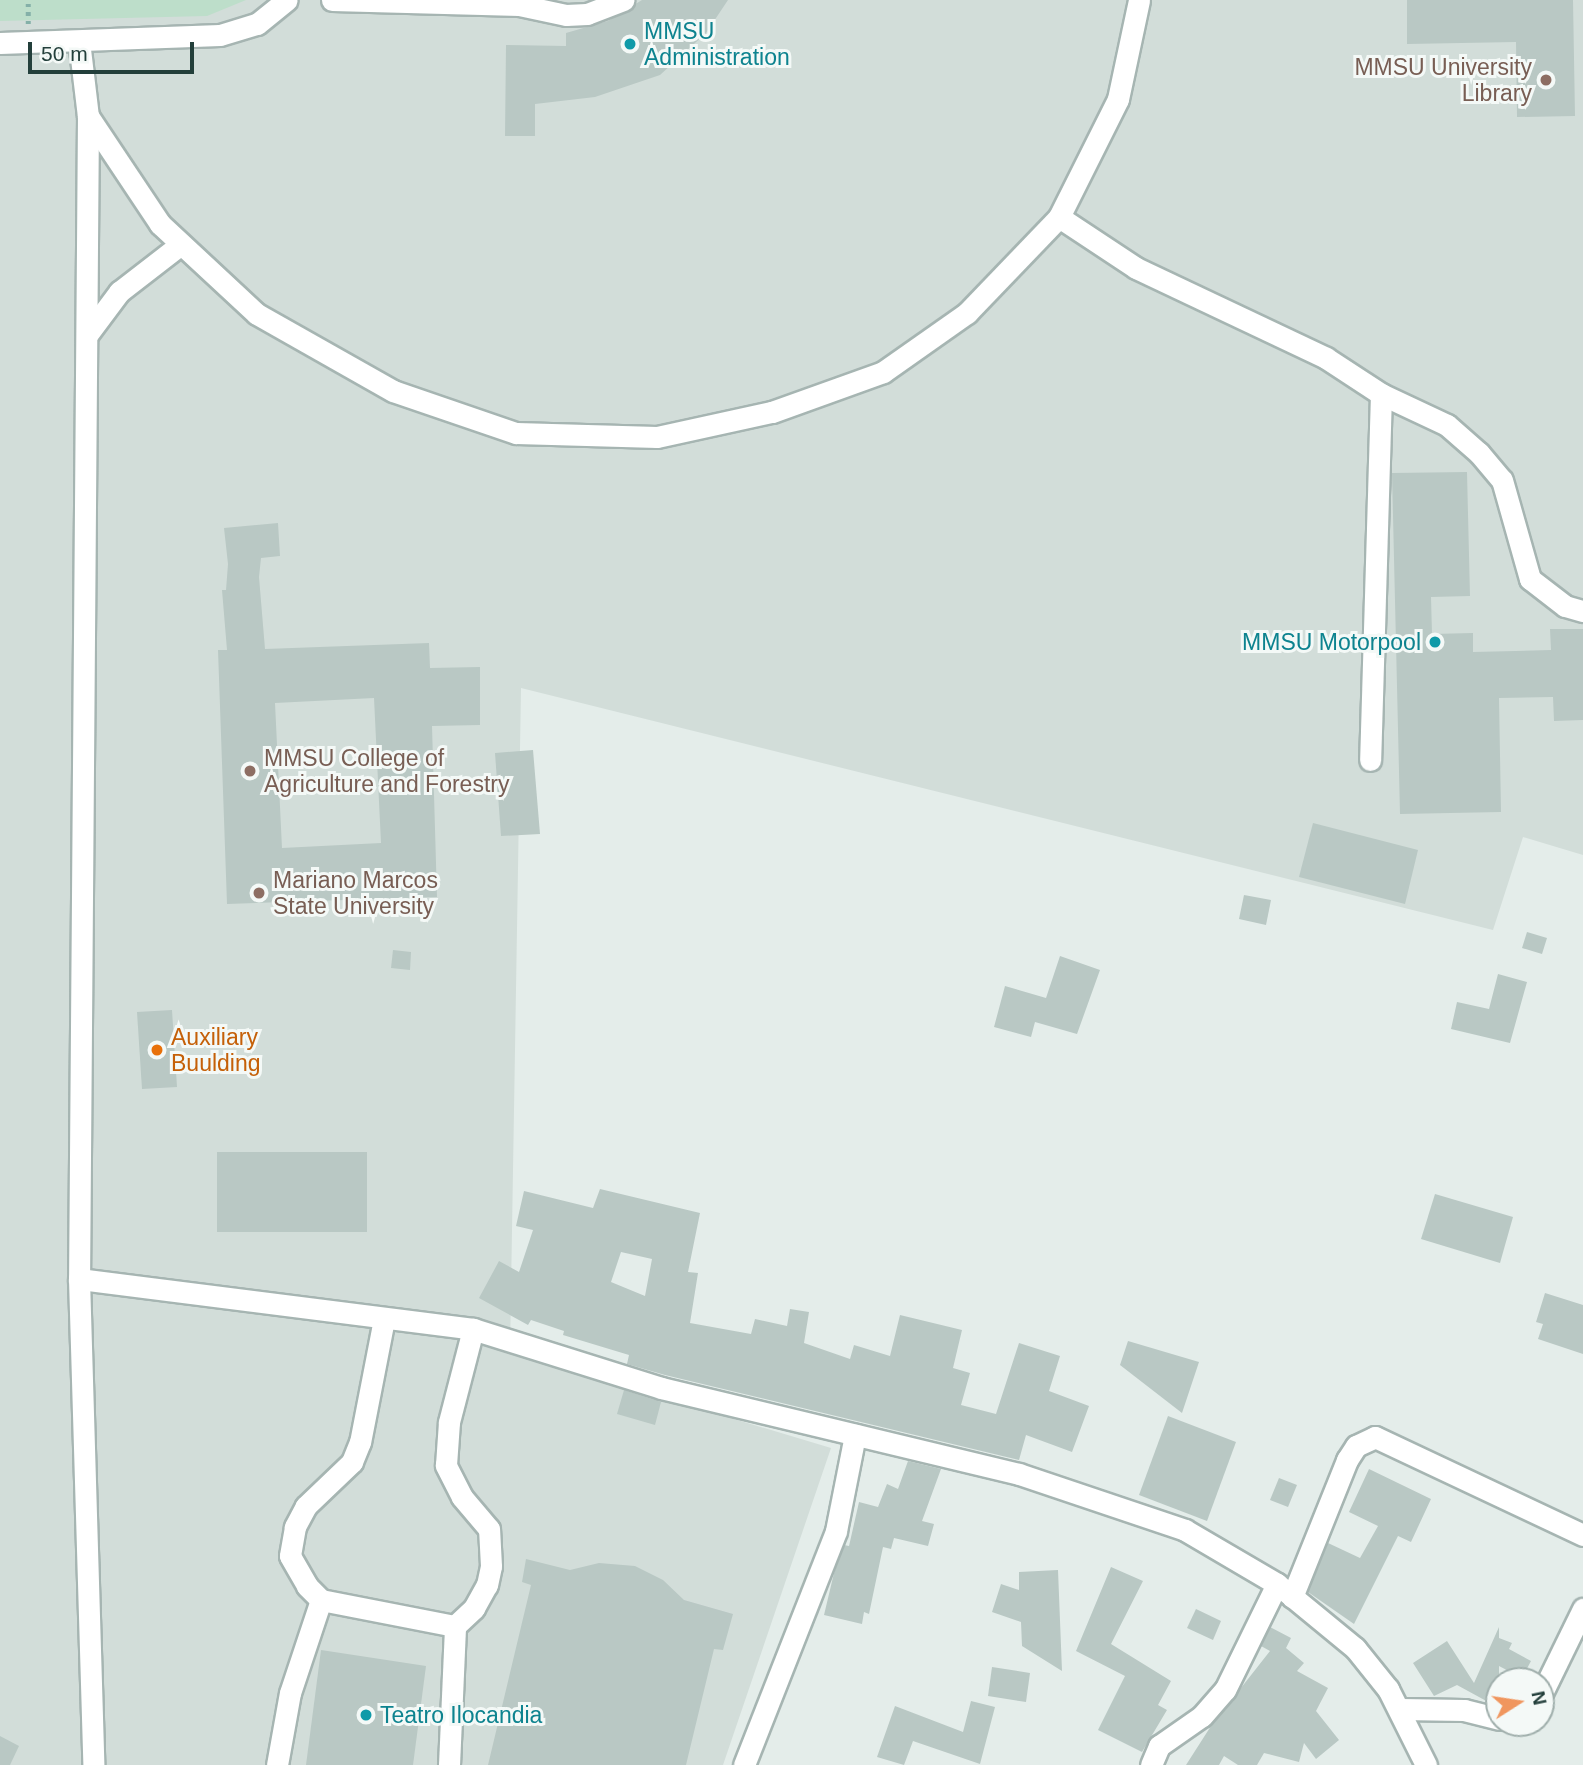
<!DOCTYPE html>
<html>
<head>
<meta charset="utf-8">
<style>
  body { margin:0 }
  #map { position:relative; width:1583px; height:1765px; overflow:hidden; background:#e4edea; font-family:Helvetica,sans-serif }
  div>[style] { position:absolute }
  .built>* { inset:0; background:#d2ddd9 }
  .green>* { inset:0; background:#bddeca }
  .building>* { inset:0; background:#b9c8c4 }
  .path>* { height:4.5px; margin-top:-2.25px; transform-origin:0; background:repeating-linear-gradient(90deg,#84b0a8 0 3.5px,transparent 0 8.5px) }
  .roads { filter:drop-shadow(2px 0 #a6b5b2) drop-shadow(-2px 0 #a6b5b2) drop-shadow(0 2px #a6b5b2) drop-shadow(0 -2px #a6b5b2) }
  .minor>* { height:21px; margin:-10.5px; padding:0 10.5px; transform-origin:10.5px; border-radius:10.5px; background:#fff }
  .dots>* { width:19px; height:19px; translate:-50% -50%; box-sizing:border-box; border:4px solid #f4f9f7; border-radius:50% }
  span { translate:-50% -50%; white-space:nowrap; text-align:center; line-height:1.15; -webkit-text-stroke:6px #f4f9f7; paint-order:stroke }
  .culture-label { font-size:23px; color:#0d838f }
  .left { translate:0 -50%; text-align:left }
  .right { translate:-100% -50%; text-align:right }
  .education-label { font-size:23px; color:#785e54 }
  .food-label { font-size:23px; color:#c56008 }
  .north { position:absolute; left:1485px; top:1667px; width:70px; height:70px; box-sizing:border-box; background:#f4f9f7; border:2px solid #a0afac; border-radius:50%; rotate:78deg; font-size:19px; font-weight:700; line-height:28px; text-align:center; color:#233f3b }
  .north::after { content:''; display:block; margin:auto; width:24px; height:32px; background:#f0965e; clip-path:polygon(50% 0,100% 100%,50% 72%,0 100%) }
  .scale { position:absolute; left:28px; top:42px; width:166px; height:32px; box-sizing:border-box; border:4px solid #233f3b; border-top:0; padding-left:9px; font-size:21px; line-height:24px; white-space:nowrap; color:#233f3b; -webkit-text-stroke:5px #f4f9f7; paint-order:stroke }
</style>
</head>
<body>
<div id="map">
  <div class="built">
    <div style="clip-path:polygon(0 0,1583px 0,1583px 855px,1523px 837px,1493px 930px,521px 688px,510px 1352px,831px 1448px,723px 1765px,0 1765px)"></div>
  </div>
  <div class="green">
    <div style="clip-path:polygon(0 0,246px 0,207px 16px,0 21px)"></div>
  </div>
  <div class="building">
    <div style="clip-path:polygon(642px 0,728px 0,706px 33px,660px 75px,595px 97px,535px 104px,535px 136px,505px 136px,506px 45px,566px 46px,566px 33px,608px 21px)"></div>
    <div style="clip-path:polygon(1407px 0,1573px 0,1575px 116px,1517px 117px,1516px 42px,1407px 44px)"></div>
    <div style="clip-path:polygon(1467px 472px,1470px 596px,1431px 597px,1432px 634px,1473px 633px,1473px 652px,1551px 650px,1550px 629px,1583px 629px,1583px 720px,1554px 721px,1553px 697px,1499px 698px,1501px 812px,1400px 814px,1392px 473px)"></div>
    <div style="clip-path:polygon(evenodd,278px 523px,280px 556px,261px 558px,259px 577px,265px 649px,429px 643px,430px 668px,480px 667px,480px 725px,432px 726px,437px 897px,227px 904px,218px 650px,227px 650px,222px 590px,226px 590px,228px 564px,224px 528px,278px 523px,374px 698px,381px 843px,282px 848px,275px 703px,374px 698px)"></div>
    <div style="clip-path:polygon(533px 750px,540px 834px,501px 836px,495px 753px)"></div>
    <div style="clip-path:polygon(1313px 823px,1418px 850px,1405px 904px,1299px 877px)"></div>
    <div style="clip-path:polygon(1244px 895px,1271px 900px,1266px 925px,1239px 919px)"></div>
    <div style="clip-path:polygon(1527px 932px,1547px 938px,1542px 954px,1522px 948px)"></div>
    <div style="clip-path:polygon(393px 950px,411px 952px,410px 970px,391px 968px)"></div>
    <div style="clip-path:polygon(1060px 956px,1100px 970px,1077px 1034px,1035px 1022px,1031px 1037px,994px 1027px,1005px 986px,1046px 998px)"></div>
    <div style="clip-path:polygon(1498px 974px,1527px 982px,1510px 1043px,1451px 1029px,1457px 1002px,1489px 1009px)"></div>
    <div style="clip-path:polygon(172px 1010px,177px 1087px,142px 1089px,137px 1012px)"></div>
    <div style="clip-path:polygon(217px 1152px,367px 1152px,367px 1232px,217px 1232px)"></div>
    <div style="clip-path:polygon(evenodd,600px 1189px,700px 1213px,688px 1272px,698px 1273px,690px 1323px,751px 1334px,755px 1319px,787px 1326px,790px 1309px,809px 1312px,804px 1343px,850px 1359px,854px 1345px,890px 1356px,900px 1315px,962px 1330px,953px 1368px,970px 1373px,961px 1405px,996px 1414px,1019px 1343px,1060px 1356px,1049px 1391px,1089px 1406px,1072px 1452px,1026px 1435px,1019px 1460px,665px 1375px,627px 1364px,629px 1355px,563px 1335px,564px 1331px,531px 1320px,528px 1325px,479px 1298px,499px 1261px,519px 1272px,533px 1230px,516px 1226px,524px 1191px,593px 1208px,600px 1189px,621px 1252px,652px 1259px,645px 1296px,611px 1282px,621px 1252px)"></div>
    <div style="clip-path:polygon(1435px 1194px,1513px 1217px,1500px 1263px,1421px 1239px)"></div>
    <div style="clip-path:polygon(1545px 1293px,1583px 1305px,1583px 1354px,1538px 1339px,1543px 1324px,1536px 1322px)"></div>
    <div style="clip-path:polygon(1128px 1341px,1199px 1362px,1182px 1413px,1120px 1365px)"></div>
    <div style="clip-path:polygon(624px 1390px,661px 1402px,655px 1425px,617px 1414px)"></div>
    <div style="clip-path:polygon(1168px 1416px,1236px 1442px,1207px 1521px,1139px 1495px)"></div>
    <div style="clip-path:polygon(908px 1461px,941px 1469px,922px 1521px,934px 1524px,928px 1546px,894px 1538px,891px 1549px,883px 1547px,869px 1614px,864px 1612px,862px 1624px,824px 1615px,834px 1573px,844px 1545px,849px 1546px,859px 1502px,878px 1507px,887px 1484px,898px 1489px)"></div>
    <div style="clip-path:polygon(1369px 1469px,1431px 1499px,1411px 1542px,1398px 1536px,1354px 1624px,1308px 1592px,1328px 1543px,1360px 1558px,1378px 1526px,1349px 1512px)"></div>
    <div style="clip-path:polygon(1279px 1478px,1297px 1485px,1288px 1507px,1270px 1500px)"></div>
    <div style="clip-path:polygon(526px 1559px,570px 1570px,599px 1563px,635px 1566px,663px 1580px,684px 1600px,733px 1614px,723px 1650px,714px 1649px,686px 1765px,488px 1765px,531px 1585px,522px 1582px)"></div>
    <div style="clip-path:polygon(1111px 1567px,1143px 1581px,1111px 1644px,1171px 1681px,1158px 1705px,1167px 1710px,1142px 1752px,1098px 1730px,1125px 1676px,1076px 1651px)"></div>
    <div style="clip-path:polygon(1058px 1570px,1062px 1671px,1022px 1646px,1021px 1622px,992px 1612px,1001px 1584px,1019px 1590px,1019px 1572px)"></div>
    <div style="clip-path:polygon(1196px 1609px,1221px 1621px,1213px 1640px,1187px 1628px)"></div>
    <div style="clip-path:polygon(1270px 1627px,1291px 1638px,1286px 1648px,1304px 1663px,1297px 1671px,1328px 1688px,1316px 1711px,1339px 1740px,1316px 1759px,1304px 1743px,1299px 1762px,1264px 1753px,1257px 1765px,1238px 1765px,1224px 1756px,1219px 1765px,1186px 1765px,1211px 1726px,1270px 1651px,1261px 1646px)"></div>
    <div style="clip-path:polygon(1499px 1627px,1499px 1638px,1512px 1643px,1509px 1649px,1531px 1661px,1522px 1678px,1499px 1666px,1499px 1689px,1490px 1703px,1457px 1685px,1434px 1696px,1413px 1663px,1447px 1641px,1474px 1683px)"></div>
    <div style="clip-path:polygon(321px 1650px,426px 1666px,413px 1765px,306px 1765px)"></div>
    <div style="clip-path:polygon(992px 1667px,1030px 1673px,1026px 1702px,988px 1696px)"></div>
    <div style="clip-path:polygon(971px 1701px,995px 1707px,980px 1764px,913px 1741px,904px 1765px,877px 1757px,895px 1706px,963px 1732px)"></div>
    <div style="clip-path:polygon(0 1736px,19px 1746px,10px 1765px,0 1765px)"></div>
  </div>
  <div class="path">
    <div style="left:28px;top:24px;width:24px;rotate:-90deg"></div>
  </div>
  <div class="roads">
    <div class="minor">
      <div style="left:332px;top:0;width:187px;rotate:1.5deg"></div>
      <div style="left:519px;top:5px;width:48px;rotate:12deg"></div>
      <div style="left:566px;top:15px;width:21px;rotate:-3deg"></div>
      <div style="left:587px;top:14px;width:39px;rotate:-21deg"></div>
      <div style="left:79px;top:41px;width:76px;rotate:83.2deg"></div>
      <div style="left:88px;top:116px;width:1163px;rotate:90.44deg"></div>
      <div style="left:79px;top:1279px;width:486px;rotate:88.3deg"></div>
      <div style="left:0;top:43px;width:220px;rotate:-2.1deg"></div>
      <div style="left:220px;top:35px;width:39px;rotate:-17deg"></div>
      <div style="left:257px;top:24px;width:38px;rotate:-39deg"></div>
      <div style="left:88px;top:116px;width:130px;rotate:56.3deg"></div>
      <div style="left:160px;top:224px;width:132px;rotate:42.9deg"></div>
      <div style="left:257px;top:314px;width:156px;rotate:29.5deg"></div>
      <div style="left:393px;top:391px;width:130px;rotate:18.9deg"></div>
      <div style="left:516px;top:433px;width:141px;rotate:1.6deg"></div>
      <div style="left:657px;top:437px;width:118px;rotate:-12.3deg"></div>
      <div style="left:772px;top:412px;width:118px;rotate:-19.8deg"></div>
      <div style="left:883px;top:372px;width:103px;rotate:-35.1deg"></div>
      <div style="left:967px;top:313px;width:133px;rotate:-46.2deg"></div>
      <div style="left:1059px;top:217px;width:132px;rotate:-63.4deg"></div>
      <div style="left:1118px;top:99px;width:101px;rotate:-78deg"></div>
      <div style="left:1059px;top:217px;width:92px;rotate:33.5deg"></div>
      <div style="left:1136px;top:268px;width:210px;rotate:25.3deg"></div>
      <div style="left:1326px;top:358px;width:66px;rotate:33.2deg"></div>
      <div style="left:1381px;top:394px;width:366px;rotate:91.7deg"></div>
      <div style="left:87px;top:335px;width:54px;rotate:-53.3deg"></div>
      <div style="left:119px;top:292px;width:78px;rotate:-37.7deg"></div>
      <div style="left:1381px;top:394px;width:73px;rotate:25.2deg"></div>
      <div style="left:1447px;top:425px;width:43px;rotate:41.2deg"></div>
      <div style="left:1479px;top:453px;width:35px;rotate:50deg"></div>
      <div style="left:1502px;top:480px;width:103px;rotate:74.2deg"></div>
      <div style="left:1530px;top:579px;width:44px;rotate:37.6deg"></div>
      <div style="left:1565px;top:606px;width:19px;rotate:16deg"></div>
      <div style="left:79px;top:1279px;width:397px;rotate:7.2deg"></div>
      <div style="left:473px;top:1329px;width:197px;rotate:17.4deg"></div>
      <div style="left:661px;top:1388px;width:368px;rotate:13.5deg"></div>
      <div style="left:1019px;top:1474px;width:175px;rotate:18.6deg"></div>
      <div style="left:1185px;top:1530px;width:107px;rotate:30.4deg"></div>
      <div style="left:384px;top:1319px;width:125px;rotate:101deg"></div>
      <div style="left:360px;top:1442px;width:22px;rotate:112deg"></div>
      <div style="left:352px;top:1462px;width:64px;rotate:136.3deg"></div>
      <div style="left:306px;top:1506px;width:24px;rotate:118deg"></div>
      <div style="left:295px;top:1527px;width:29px;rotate:100deg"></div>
      <div style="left:290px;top:1556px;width:34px;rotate:60deg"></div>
      <div style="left:307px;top:1586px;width:20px;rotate:45deg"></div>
      <div style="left:321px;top:1600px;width:136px;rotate:11deg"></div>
      <div style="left:455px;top:1626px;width:26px;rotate:-43deg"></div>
      <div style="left:474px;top:1608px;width:26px;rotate:-61deg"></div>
      <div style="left:487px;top:1585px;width:19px;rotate:-78deg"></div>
      <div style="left:491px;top:1566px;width:37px;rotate:-93deg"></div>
      <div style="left:489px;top:1529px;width:42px;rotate:-130.2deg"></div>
      <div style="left:462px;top:1497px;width:36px;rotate:-117deg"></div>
      <div style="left:446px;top:1465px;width:43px;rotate:-86deg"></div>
      <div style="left:449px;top:1422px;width:96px;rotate:-75.5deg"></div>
      <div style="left:1292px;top:1597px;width:148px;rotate:-68.1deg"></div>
      <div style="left:1347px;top:1460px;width:17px;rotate:-57deg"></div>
      <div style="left:1356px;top:1446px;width:21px;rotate:-25deg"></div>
      <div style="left:1375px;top:1437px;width:230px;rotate:25.2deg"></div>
      <div style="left:1541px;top:1695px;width:96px;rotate:-64deg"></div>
      <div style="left:1400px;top:1709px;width:64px;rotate:0.9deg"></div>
      <div style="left:1464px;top:1710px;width:36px;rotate:14deg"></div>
      <div style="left:277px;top:1765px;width:73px;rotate:-79.8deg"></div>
      <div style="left:290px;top:1693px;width:98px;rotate:-71.6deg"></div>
      <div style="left:449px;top:1765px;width:139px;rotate:-87.5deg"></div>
      <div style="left:744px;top:1765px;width:251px;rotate:-68.5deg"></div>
      <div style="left:836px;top:1531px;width:98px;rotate:-78.8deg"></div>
      <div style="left:1151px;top:1765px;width:21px;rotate:-67deg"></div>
      <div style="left:1159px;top:1746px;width:52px;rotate:-34.9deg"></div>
      <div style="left:1202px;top:1716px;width:35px;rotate:-49deg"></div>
      <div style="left:1225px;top:1690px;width:118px;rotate:-63.9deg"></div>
      <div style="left:1277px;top:1584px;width:101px;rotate:39.4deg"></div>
      <div style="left:1355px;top:1648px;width:53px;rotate:51.2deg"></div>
      <div style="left:1388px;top:1689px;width:85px;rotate:63.4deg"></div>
    </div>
  </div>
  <div class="dots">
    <div style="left:630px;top:44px;background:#0f9aa8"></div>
    <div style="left:1546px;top:80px;background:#8d6e63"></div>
    <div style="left:1435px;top:642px;background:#0f9aa8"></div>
    <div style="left:250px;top:771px;background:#8d6e63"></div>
    <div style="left:259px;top:893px;background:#8d6e63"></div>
    <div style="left:157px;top:1050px;background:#e8710a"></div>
    <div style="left:366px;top:1715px;background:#0f9aa8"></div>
  </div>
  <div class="culture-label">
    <span class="left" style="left:644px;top:44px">MMSU<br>Administration</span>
    <span class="right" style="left:1421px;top:642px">MMSU Motorpool</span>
    <span class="left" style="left:380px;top:1715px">Teatro Ilocandia</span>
  </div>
  <div class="education-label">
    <span class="right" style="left:1532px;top:80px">MMSU University<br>Library</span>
    <span class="left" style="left:264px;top:771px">MMSU College of<br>Agriculture and Forestry</span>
    <span class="left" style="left:273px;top:893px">Mariano Marcos<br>State University</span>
  </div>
  <div class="food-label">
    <span class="left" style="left:171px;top:1050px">Auxiliary<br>Buulding</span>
  </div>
  <div class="north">N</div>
  <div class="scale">50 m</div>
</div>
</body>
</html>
